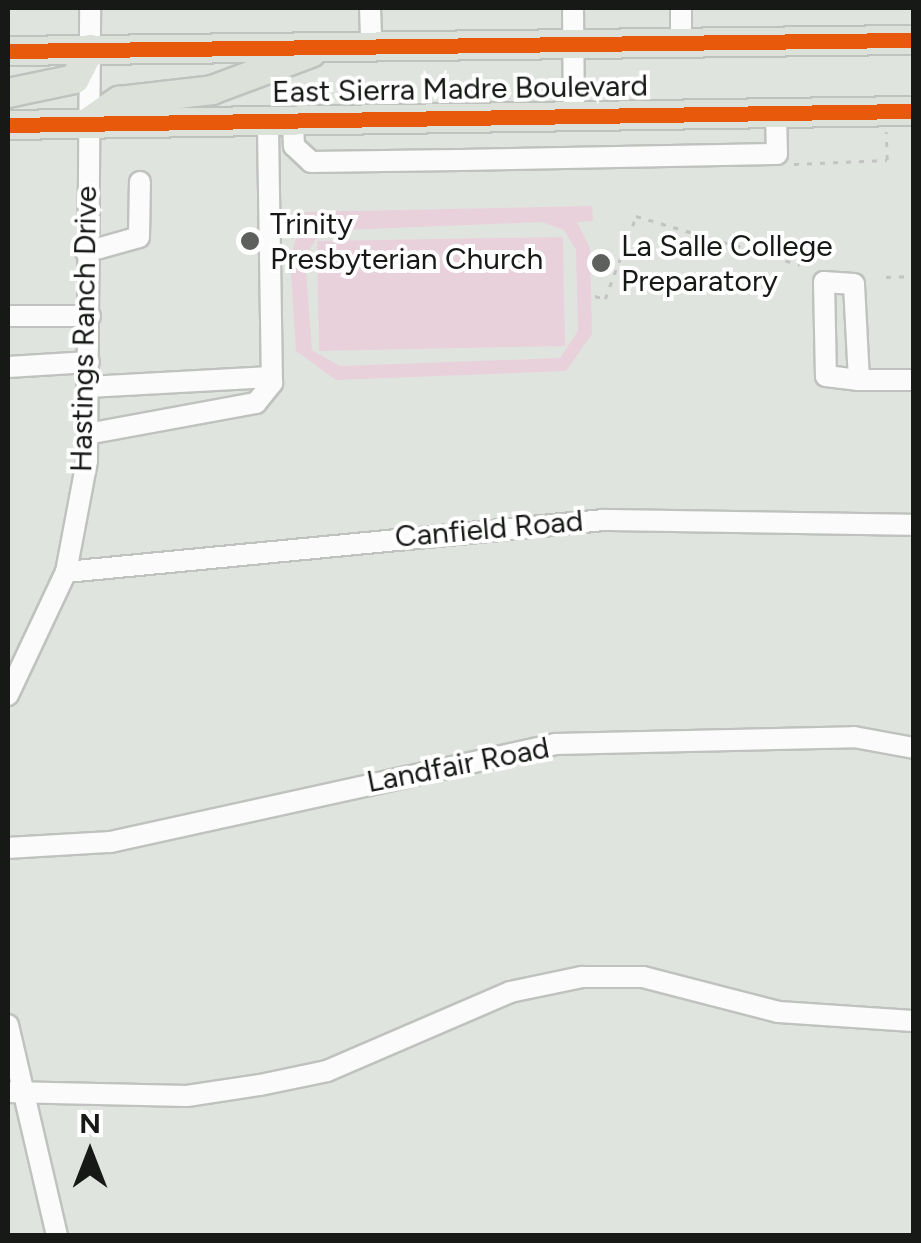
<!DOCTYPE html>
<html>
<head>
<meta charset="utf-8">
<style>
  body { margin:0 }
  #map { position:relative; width:921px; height:1243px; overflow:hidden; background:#e0e4df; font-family:Figtree,sans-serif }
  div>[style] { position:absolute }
  .green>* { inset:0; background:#e9d1dc }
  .path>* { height:2.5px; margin-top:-1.25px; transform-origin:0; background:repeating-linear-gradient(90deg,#c3c3c3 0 5px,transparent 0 13px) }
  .roads { filter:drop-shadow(2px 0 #bfc2be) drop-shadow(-2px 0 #bfc2be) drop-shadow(0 2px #bfc2be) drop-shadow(0 -2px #bfc2be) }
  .minor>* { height:20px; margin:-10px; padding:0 10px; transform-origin:10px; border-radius:10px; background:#fafbfa }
  .major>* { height:28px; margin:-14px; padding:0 14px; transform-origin:14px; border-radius:14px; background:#dce2da }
  .cycleway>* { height:15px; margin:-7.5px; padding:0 7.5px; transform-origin:7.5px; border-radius:7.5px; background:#e8590c }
  .dots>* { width:28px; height:28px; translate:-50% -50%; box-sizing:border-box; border:5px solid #fff; border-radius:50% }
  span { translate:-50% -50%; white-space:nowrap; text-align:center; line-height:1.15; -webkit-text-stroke:8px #fff; paint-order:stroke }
  .street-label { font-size:30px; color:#161916 }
  .poi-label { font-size:30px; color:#161916 }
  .left { translate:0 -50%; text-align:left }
  .frame { position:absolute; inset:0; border:10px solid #161916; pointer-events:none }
  .north { position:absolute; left:40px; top:1103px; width:100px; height:100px; -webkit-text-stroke:8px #fff; paint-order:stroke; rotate:0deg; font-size:28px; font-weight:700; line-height:40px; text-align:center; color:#161916 }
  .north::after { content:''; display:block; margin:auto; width:35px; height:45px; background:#161916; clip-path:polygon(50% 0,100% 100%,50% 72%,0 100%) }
</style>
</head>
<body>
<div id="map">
  <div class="green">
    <div style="clip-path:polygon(evenodd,592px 206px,593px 221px,577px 222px,590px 248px,592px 334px,566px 371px,336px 380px,296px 351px,290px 257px,305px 212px,592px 206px,542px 222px,564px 230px,576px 250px,578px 331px,560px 358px,340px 366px,312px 350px,305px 257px,321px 231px,542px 222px)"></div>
    <div style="clip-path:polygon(563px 237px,565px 346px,319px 351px,317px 241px)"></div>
  </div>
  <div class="path">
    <div style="left:794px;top:164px;width:93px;rotate:-2.5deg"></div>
    <div style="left:887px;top:160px;width:28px;rotate:-92deg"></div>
    <div style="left:886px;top:277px;width:28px;rotate:-2deg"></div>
    <div style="left:595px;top:296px;width:10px;rotate:17deg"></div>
    <div style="left:605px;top:299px;width:89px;rotate:-69.5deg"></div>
    <div style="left:636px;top:216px;width:171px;rotate:16.6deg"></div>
  </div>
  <div class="roads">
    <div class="minor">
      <div style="left:370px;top:8px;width:37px;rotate:88deg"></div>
      <div style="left:573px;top:8px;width:106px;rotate:89.5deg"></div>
      <div style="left:681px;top:8px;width:32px;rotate:90deg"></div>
      <div style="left:293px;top:120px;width:26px;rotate:88deg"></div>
      <div style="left:294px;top:146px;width:23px;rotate:43deg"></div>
      <div style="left:311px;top:162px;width:146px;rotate:-0.8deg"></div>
      <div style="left:457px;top:160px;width:320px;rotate:-1.1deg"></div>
      <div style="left:777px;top:154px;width:41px;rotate:-91.4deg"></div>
      <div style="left:86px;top:252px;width:55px;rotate:-15.8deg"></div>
      <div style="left:139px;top:237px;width:55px;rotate:-89deg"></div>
      <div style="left:8px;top:316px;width:82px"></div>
      <div style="left:8px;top:367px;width:81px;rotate:-3.5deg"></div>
      <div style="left:859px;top:380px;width:96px;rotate:-93deg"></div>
      <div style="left:854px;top:284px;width:30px;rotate:-176deg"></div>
      <div style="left:824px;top:282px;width:94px;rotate:88.8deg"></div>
      <div style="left:826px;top:376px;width:33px;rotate:7deg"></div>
      <div style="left:859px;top:380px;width:55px"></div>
      <div style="left:88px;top:387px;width:183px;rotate:-3.1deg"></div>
      <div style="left:87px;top:434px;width:172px;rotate:-10.4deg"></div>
      <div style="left:256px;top:403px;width:26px;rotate:-51deg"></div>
      <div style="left:272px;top:383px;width:262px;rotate:-90.9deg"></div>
      <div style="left:66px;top:572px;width:541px;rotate:-5.52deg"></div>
      <div style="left:604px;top:520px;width:310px;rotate:0.9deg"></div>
      <div style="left:8px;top:695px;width:136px;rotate:-64.8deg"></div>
      <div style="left:66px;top:572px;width:113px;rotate:-79.3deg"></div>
      <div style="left:87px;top:461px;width:453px;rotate:-89.6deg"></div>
      <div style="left:8px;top:848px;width:102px;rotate:-3.4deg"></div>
      <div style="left:110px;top:842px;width:456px;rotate:-12.4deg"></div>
      <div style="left:555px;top:744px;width:299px;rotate:-1.3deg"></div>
      <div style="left:854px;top:737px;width:61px;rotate:10.4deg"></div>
      <div style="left:8px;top:1025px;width:217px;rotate:76.9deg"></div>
      <div style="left:8px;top:1092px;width:179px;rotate:1.3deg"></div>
      <div style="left:187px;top:1096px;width:74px;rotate:-8.6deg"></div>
      <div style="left:260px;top:1085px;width:68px;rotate:-11.8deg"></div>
      <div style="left:327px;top:1071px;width:199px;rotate:-23.3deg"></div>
      <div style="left:510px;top:992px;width:74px;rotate:-11.8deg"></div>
      <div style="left:582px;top:977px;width:61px"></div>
      <div style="left:643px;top:977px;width:139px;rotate:14.5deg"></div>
      <div style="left:778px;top:1012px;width:136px;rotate:3.8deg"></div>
    </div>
    <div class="major">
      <div style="left:8px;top:51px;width:906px;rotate:-0.7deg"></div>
      <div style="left:8px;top:93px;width:68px;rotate:-11.8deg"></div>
      <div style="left:75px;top:79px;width:34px;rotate:-63deg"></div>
      <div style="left:87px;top:123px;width:39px;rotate:-35deg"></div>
      <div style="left:119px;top:101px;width:94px;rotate:-6.7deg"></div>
      <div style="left:212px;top:90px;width:106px;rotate:-20.5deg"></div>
      <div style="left:8px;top:125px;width:906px;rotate:-0.89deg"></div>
    </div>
  </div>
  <div class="cycleway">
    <div style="left:8px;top:51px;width:906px;rotate:-0.7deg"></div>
    <div style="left:8px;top:125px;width:906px;rotate:-0.89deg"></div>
  </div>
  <div class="dots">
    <div style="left:250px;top:241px;background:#5d605c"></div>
    <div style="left:601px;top:263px;background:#5d605c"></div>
  </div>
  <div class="street-label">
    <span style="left:460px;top:89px;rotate:-1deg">East Sierra Madre Boulevard</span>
    <span style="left:84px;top:329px;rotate:-89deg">Hastings Ranch Drive</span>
    <span style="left:489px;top:529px;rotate:-5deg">Canfield Road</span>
    <span style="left:458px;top:765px;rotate:-11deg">Landfair Road</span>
  </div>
  <div class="poi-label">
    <span class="left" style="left:270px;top:241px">Trinity<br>Presbyterian Church</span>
    <span class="left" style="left:621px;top:263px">La Salle College<br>Preparatory</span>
  </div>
  <div class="frame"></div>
  <div class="north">N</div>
</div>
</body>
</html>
